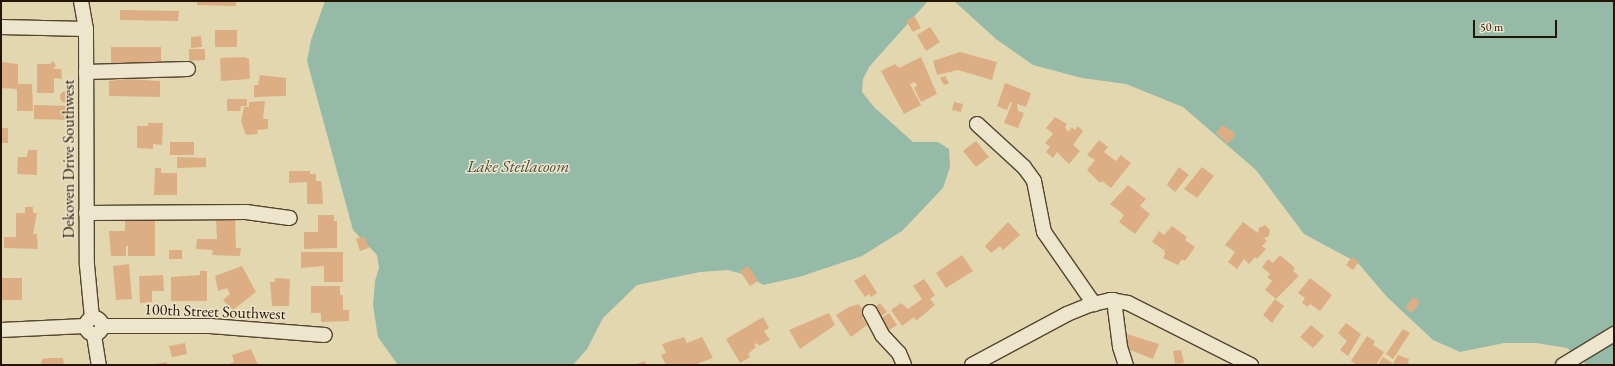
<!DOCTYPE html>
<html>
<head>
<meta charset="utf-8">
<style>
  body { margin:0 }
  #map { position:relative; width:1615px; height:366px; overflow:hidden; background:#e3d7b0; font-family:"EB Garamond",serif }
  div>[style] { position:absolute }
  .water>* { inset:0; background:#96baa8 }
  .building>* { inset:0; background:#ddae83 }
  .round { border-radius:50% }
  .roads { filter:drop-shadow(1px 0 #54452f) drop-shadow(-1px 0 #54452f) drop-shadow(0 1px #54452f) drop-shadow(0 -1px #54452f) }
  .minor>* { height:14px; margin:-7px; padding:0 7px; transform-origin:7px; border-radius:7px; background:#ede5cc }
  .minor>.ring { margin:-7px; padding:0; box-sizing:content-box; background:none; border:14px solid #ede5cc; border-radius:50% }
  span { translate:-50% -50%; white-space:nowrap; text-align:center; line-height:1.15; -webkit-text-stroke:3px #ede5cc; paint-order:stroke }
  .street-label { font-size:16px; color:#241404 }
  .water-label { font-size:17px; color:#4c4e3d; font-style:italic }
  .frame { position:absolute; inset:0; border:2px solid #241404; pointer-events:none }
  .scale { position:absolute; left:1473px; top:20px; width:84px; height:18px; box-sizing:border-box; border:2px solid #241404; border-top:0; padding-left:5px; font-size:12px; line-height:14px; white-space:nowrap; color:#241404; -webkit-text-stroke:3px #ede5cc; paint-order:stroke }
</style>
</head>
<body>
<div id="map">
  <div class="water">
    <div style="clip-path:polygon(325px 1px,928px 1px,869px 67px,863px 79px,862px 92px,874px 107px,913px 142px,938px 142px,949px 149px,950px 167px,943px 188px,902px 231px,862px 256px,799px 277px,763px 285px,749px 276px,728px 270px,700px 272px,637px 285px,603px 318px,587px 349px,573px 365px,398px 365px,378px 337px,373px 305px,375px 281px,379px 268px,377px 255px,353px 230px,307px 61px,311px 40px)"></div>
    <div style="clip-path:polygon(954px 1px,1614px 1px,1614px 365px,1587px 365px,1567px 348px,1536px 343px,1504px 343px,1460px 352px,1433px 340px,1387px 297px,1358px 263px,1304px 234px,1256px 170px,1183px 107px,1126px 84px,1082px 78px,1033px 65px,996px 39px)"></div>
  </div>
  <div class="building">
    <div style="clip-path:polygon(197px 1px,236px 1px,236px 6px,197px 5px)"></div>
    <div style="clip-path:polygon(120px 10px,179px 11px,178px 21px,120px 20px)"></div>
    <div style="clip-path:polygon(914px 16px,921px 28px,913px 32px,906px 21px)"></div>
    <div style="clip-path:polygon(930px 27px,940px 42px,926px 51px,917px 35px)"></div>
    <div style="clip-path:polygon(215px 30px,237px 30px,237px 47px,215px 47px)"></div>
    <div style="clip-path:polygon(201px 36px,202px 47px,191px 48px,191px 37px)"></div>
    <div style="clip-path:polygon(111px 47px,161px 47px,161px 63px,111px 63px)"></div>
    <div style="clip-path:polygon(189px 49px,205px 49px,205px 60px,189px 61px)"></div>
    <div style="clip-path:polygon(960px 52px,997px 62px,992px 80px,958px 70px,937px 75px,933px 61px)"></div>
    <div style="clip-path:polygon(244px 57px,249px 59px,250px 79px,221px 81px,220px 58px)"></div>
    <div style="clip-path:polygon(921px 57px,937px 94px,921px 102px,914px 88px,917px 86px,915px 82px,910px 84px,921px 105px,904px 114px,881px 71px,895px 64px,899px 68px)"></div>
    <div style="clip-path:polygon(53px 61px,56px 65px,53px 69px,61px 69px,62px 79px,54px 78px,54px 93px,37px 93px,37px 64px,50px 64px)"></div>
    <div style="clip-path:polygon(1px 62px,18px 64px,18px 84px,32px 84px,33px 111px,17px 111px,17px 89px,1px 88px)"></div>
    <div style="clip-path:polygon(260px 75px,286px 78px,286px 96px,254px 97px,254px 85px,258px 85px)"></div>
    <div style="clip-path:polygon(945px 76px,949px 83px,944px 85px,940px 78px)"></div>
    <div style="clip-path:polygon(127px 79px,160px 81px,160px 97px,109px 96px,109px 81px)"></div>
    <div style="clip-path:polygon(1005px 83px,1031px 93px,1026px 107px,1017px 104px,1018px 111px,1024px 113px,1018px 128px,1004px 123px,1012px 103px,1010px 102px,1007px 110px,997px 106px)"></div>
    <div class="round" style="left:60px;top:91px;width:12px;height:12px"></div>
    <div style="clip-path:polygon(227px 99px,247px 99px,247px 106px,241px 106px,240px 111px,227px 111px)"></div>
    <div style="clip-path:polygon(265px 101px,263px 119px,268px 119px,268px 129px,257px 130px,258px 134px,246px 135px,241px 121px,244px 107px,249px 107px,249px 102px)"></div>
    <div style="clip-path:polygon(954px 102px,963px 104px,961px 112px,952px 110px)"></div>
    <div style="clip-path:polygon(34px 105px,71px 106px,71px 120px,34px 119px)"></div>
    <div style="clip-path:polygon(1055px 117px,1067px 124px,1065px 127px,1068px 132px,1072px 127px,1075px 130px,1078px 126px,1083px 131px,1073px 145px,1080px 151px,1069px 164px,1057px 152px,1053px 158px,1046px 152px,1050px 147px,1045px 143px,1053px 134px,1046px 128px)"></div>
    <div style="clip-path:polygon(148px 123px,163px 123px,162px 145px,153px 144px,153px 149px,137px 148px,137px 126px,148px 126px)"></div>
    <div style="clip-path:polygon(1222px 125px,1236px 134px,1228px 144px,1216px 133px)"></div>
    <div style="clip-path:polygon(1px 128px,8px 128px,8px 143px,1px 143px)"></div>
    <div style="clip-path:polygon(1099px 140px,1108px 147px,1104px 152px,1116px 161px,1121px 155px,1131px 163px,1111px 188px,1102px 181px,1100px 183px,1087px 170px,1095px 160px,1087px 155px)"></div>
    <div style="clip-path:polygon(976px 141px,989px 157px,976px 167px,963px 151px)"></div>
    <div style="clip-path:polygon(170px 142px,194px 142px,194px 155px,170px 155px)"></div>
    <div style="clip-path:polygon(28px 150px,37px 150px,37px 175px,17px 174px,18px 157px,27px 157px)"></div>
    <div style="clip-path:polygon(177px 157px,206px 158px,206px 167px,177px 168px)"></div>
    <div style="clip-path:polygon(1179px 167px,1189px 175px,1175px 192px,1167px 185px,1168px 183px)"></div>
    <div style="clip-path:polygon(1202px 167px,1214px 176px,1197px 198px,1184px 189px)"></div>
    <div style="clip-path:polygon(155px 168px,161px 168px,161px 173px,177px 173px,177px 195px,154px 195px)"></div>
    <div style="clip-path:polygon(289px 171px,310px 171px,310px 174px,316px 174px,316px 181px,321px 181px,322px 186px,323px 204px,307px 204px,307px 182px,289px 183px)"></div>
    <div style="clip-path:polygon(1128px 185px,1146px 199px,1140px 206px,1150px 214px,1135px 234px,1119px 222px,1124px 215px,1110px 204px)"></div>
    <div style="clip-path:polygon(25px 207px,33px 207px,33px 213px,37px 213px,33px 234px,37px 234px,38px 249px,4px 248px,4px 237px,16px 237px,16px 213px,25px 213px)"></div>
    <div style="clip-path:polygon(235px 215px,236px 248px,241px 248px,240px 256px,212px 255px,213px 250px,196px 249px,197px 239px,217px 239px,216px 217px)"></div>
    <div style="clip-path:polygon(318px 215px,334px 215px,334px 221px,337px 221px,337px 248px,304px 249px,304px 232px,318px 232px)"></div>
    <div style="clip-path:polygon(125px 220px,155px 220px,155px 256px,128px 256px,128px 246px,126px 246px,126px 256px,111px 256px,109px 231px,125px 231px)"></div>
    <div style="clip-path:polygon(1008px 222px,1020px 235px,1003px 250px,1000px 246px,991px 253px,985px 246px)"></div>
    <div style="clip-path:polygon(1243px 222px,1258px 233px,1259px 228px,1265px 225px,1270px 230px,1269px 236px,1264px 238px,1267px 241px,1262px 246px,1266px 249px,1257px 259px,1255px 257px,1249px 264px,1244px 259px,1237px 269px,1228px 262px,1235px 252px,1225px 245px)"></div>
    <div style="clip-path:polygon(1172px 226px,1187px 237px,1185px 240px,1195px 247px,1185px 261px,1182px 259px,1178px 265px,1163px 258px,1165px 254px,1164px 250px,1152px 242px,1159px 231px,1164px 235px)"></div>
    <div style="clip-path:polygon(364px 236px,369px 248px,360px 251px,356px 239px)"></div>
    <div style="clip-path:polygon(169px 250px,182px 250px,182px 259px,169px 259px)"></div>
    <div style="clip-path:polygon(301px 252px,343px 252px,343px 282px,324px 282px,324px 266px,301px 268px)"></div>
    <div style="clip-path:polygon(962px 255px,973px 271px,946px 288px,936px 273px)"></div>
    <div style="clip-path:polygon(1280px 255px,1295px 268px,1293px 271px,1299px 276px,1276px 299px,1265px 290px,1272px 281px,1267px 277px,1270px 274px,1262px 267px,1268px 259px,1273px 263px)"></div>
    <div style="clip-path:polygon(1352px 257px,1359px 262px,1353px 270px,1346px 265px)"></div>
    <div style="clip-path:polygon(129px 264px,132px 299px,116px 300px,113px 266px)"></div>
    <div style="clip-path:polygon(242px 266px,256px 292px,233px 310px,223px 300px,230px 294px,227px 288px,218px 291px,215px 276px)"></div>
    <div style="clip-path:polygon(748px 266px,758px 281px,750px 286px,740px 271px)"></div>
    <div style="clip-path:polygon(200px 271px,207px 271px,207px 301px,171px 301px,171px 277px,200px 275px)"></div>
    <div style="clip-path:polygon(865px 274px,877px 293px,871px 297px,869px 294px,865px 297px,854px 281px)"></div>
    <div style="clip-path:polygon(163px 275px,164px 291px,152px 291px,152px 302px,140px 303px,139px 276px)"></div>
    <div style="clip-path:polygon(2px 278px,22px 278px,22px 300px,1px 300px)"></div>
    <div style="clip-path:polygon(275px 278px,290px 279px,289px 306px,272px 306px,270px 282px,275px 282px)"></div>
    <div style="clip-path:polygon(1310px 278px,1332px 295px,1320px 311px,1310px 304px,1308px 307px,1302px 303px,1305px 298px,1298px 293px)"></div>
    <div style="clip-path:polygon(924px 279px,935px 295px,930px 299px,935px 305px,916px 321px,914px 317px,902px 326px,891px 310px,901px 303px,908px 309px,922px 299px,913px 286px)"></div>
    <div style="clip-path:polygon(311px 286px,340px 286px,340px 295px,343px 295px,343px 310px,349px 310px,349px 321px,321px 322px,321px 313px,311px 313px)"></div>
    <div style="clip-path:polygon(1413px 297px,1420px 302px,1412px 313px,1405px 308px)"></div>
    <div style="clip-path:polygon(1275px 299px,1284px 306px,1272px 323px,1263px 315px)"></div>
    <div style="clip-path:polygon(880px 303px,887px 312px,878px 319px,871px 310px)"></div>
    <div style="clip-path:polygon(859px 304px,865px 314px,862px 317px,867px 325px,851px 337px,836px 315px,849px 307px)"></div>
    <div style="clip-path:polygon(829px 313px,835px 325px,800px 349px,789px 330px)"></div>
    <div style="clip-path:polygon(889px 313px,897px 325px,886px 332px,879px 320px)"></div>
    <div style="clip-path:polygon(763px 317px,769px 328px,764px 331px,770px 340px,759px 346px,757px 343px,754px 345px,756px 347px,748px 354px,750px 357px,740px 363px,726px 339px)"></div>
    <div style="clip-path:polygon(1346px 323px,1361px 334px,1348px 356px,1340px 350px,1347px 341px,1338px 333px)"></div>
    <div style="clip-path:polygon(1311px 325px,1324px 336px,1313px 348px,1300px 337px)"></div>
    <div style="clip-path:polygon(1403px 329px,1410px 333px,1393px 359px,1386px 354px)"></div>
    <div style="clip-path:polygon(1127px 334px,1159px 344px,1153px 359px,1122px 347px)"></div>
    <div style="clip-path:polygon(1367px 336px,1375px 341px,1373px 345px,1384px 352px,1376px 365px,1357px 365px,1351px 361px)"></div>
    <div style="clip-path:polygon(684px 337px,687px 343px,702px 337px,713px 358px,694px 365px,666px 365px,661px 355px,666px 353px,662px 344px)"></div>
    <div style="clip-path:polygon(185px 343px,187px 354px,172px 357px,169px 346px)"></div>
    <div style="clip-path:polygon(251px 349px,258px 365px,227px 365px,234px 362px,232px 355px)"></div>
    <div style="clip-path:polygon(1181px 350px,1184px 363px,1175px 364px,1173px 351px)"></div>
    <div style="clip-path:polygon(1398px 355px,1409px 359px,1408px 363px,1414px 365px,1392px 365px)"></div>
    <div style="clip-path:polygon(1383px 357px,1392px 363px,1391px 365px,1378px 365px)"></div>
    <div style="clip-path:polygon(49px 358px,63px 358px,64px 365px,41px 365px,42px 359px)"></div>
    <div style="clip-path:polygon(645px 361px,646px 365px,633px 365px)"></div>
    <div style="clip-path:polygon(167px 362px,167px 365px,156px 365px,156px 364px)"></div>
  </div>
  <div class="roads">
    <div class="minor">
      <div style="left:81px;top:1px;width:28px;rotate:80deg"></div>
      <div style="left:86px;top:29px;width:236px;rotate:89.8deg"></div>
      <div style="left:87px;top:265px;width:53px;rotate:84.6deg"></div>
      <div style="left:1px;top:27px;width:85px;rotate:1.3deg"></div>
      <div style="left:86px;top:72px;width:102px;rotate:-1.7deg"></div>
      <div style="left:977px;top:124px;width:64px;rotate:42.5deg"></div>
      <div style="left:1024px;top:167px;width:17px;rotate:54deg"></div>
      <div style="left:1034px;top:181px;width:52px;rotate:78.9deg"></div>
      <div style="left:1044px;top:232px;width:88px;rotate:55.2deg"></div>
      <div style="left:86px;top:213px;width:160px;rotate:-0.4deg"></div>
      <div style="left:246px;top:212px;width:44px;rotate:7.8deg"></div>
      <div style="left:1114px;top:300px;width:47px;rotate:82.7deg"></div>
      <div style="left:1120px;top:347px;width:19px;rotate:72deg"></div>
      <div style="left:870px;top:312px;width:26px;rotate:62deg"></div>
      <div style="left:882px;top:335px;width:25px;rotate:47deg"></div>
      <div style="left:899px;top:353px;width:13px;rotate:67deg"></div>
      <div class="ring" style="left:86px;top:318px;width:2px;height:2px"></div>
      <div style="left:102px;top:326px;width:108px"></div>
      <div style="left:210px;top:326px;width:115px;rotate:4.5deg"></div>
      <div style="left:1px;top:330px;width:84px;rotate:-2.7deg"></div>
      <div style="left:94px;top:335px;width:30px;rotate:81deg"></div>
      <div style="left:972px;top:365px;width:108px;rotate:-28.2deg"></div>
      <div style="left:1067px;top:314px;width:24px;rotate:-22deg"></div>
      <div style="left:1089px;top:305px;width:22px;rotate:-13deg"></div>
      <div style="left:1110px;top:300px;width:18px;rotate:9deg"></div>
      <div style="left:1128px;top:303px;width:138px;rotate:26.8deg"></div>
      <div style="left:1563px;top:365px;width:60px;rotate:-31.3deg"></div>
    </div>
  </div>
  <div class="street-label">
    <span style="left:69px;top:159px;rotate:-90deg">Dekoven Drive Southwest</span>
    <span style="left:215px;top:312px;rotate:2deg">100th Street Southwest</span>
  </div>
  <div class="water-label">
    <span style="left:518px;top:167px">Lake Steilacoom</span>
  </div>
  <div class="frame"></div>
  <div class="scale">50 m</div>
</div>
</body>
</html>
